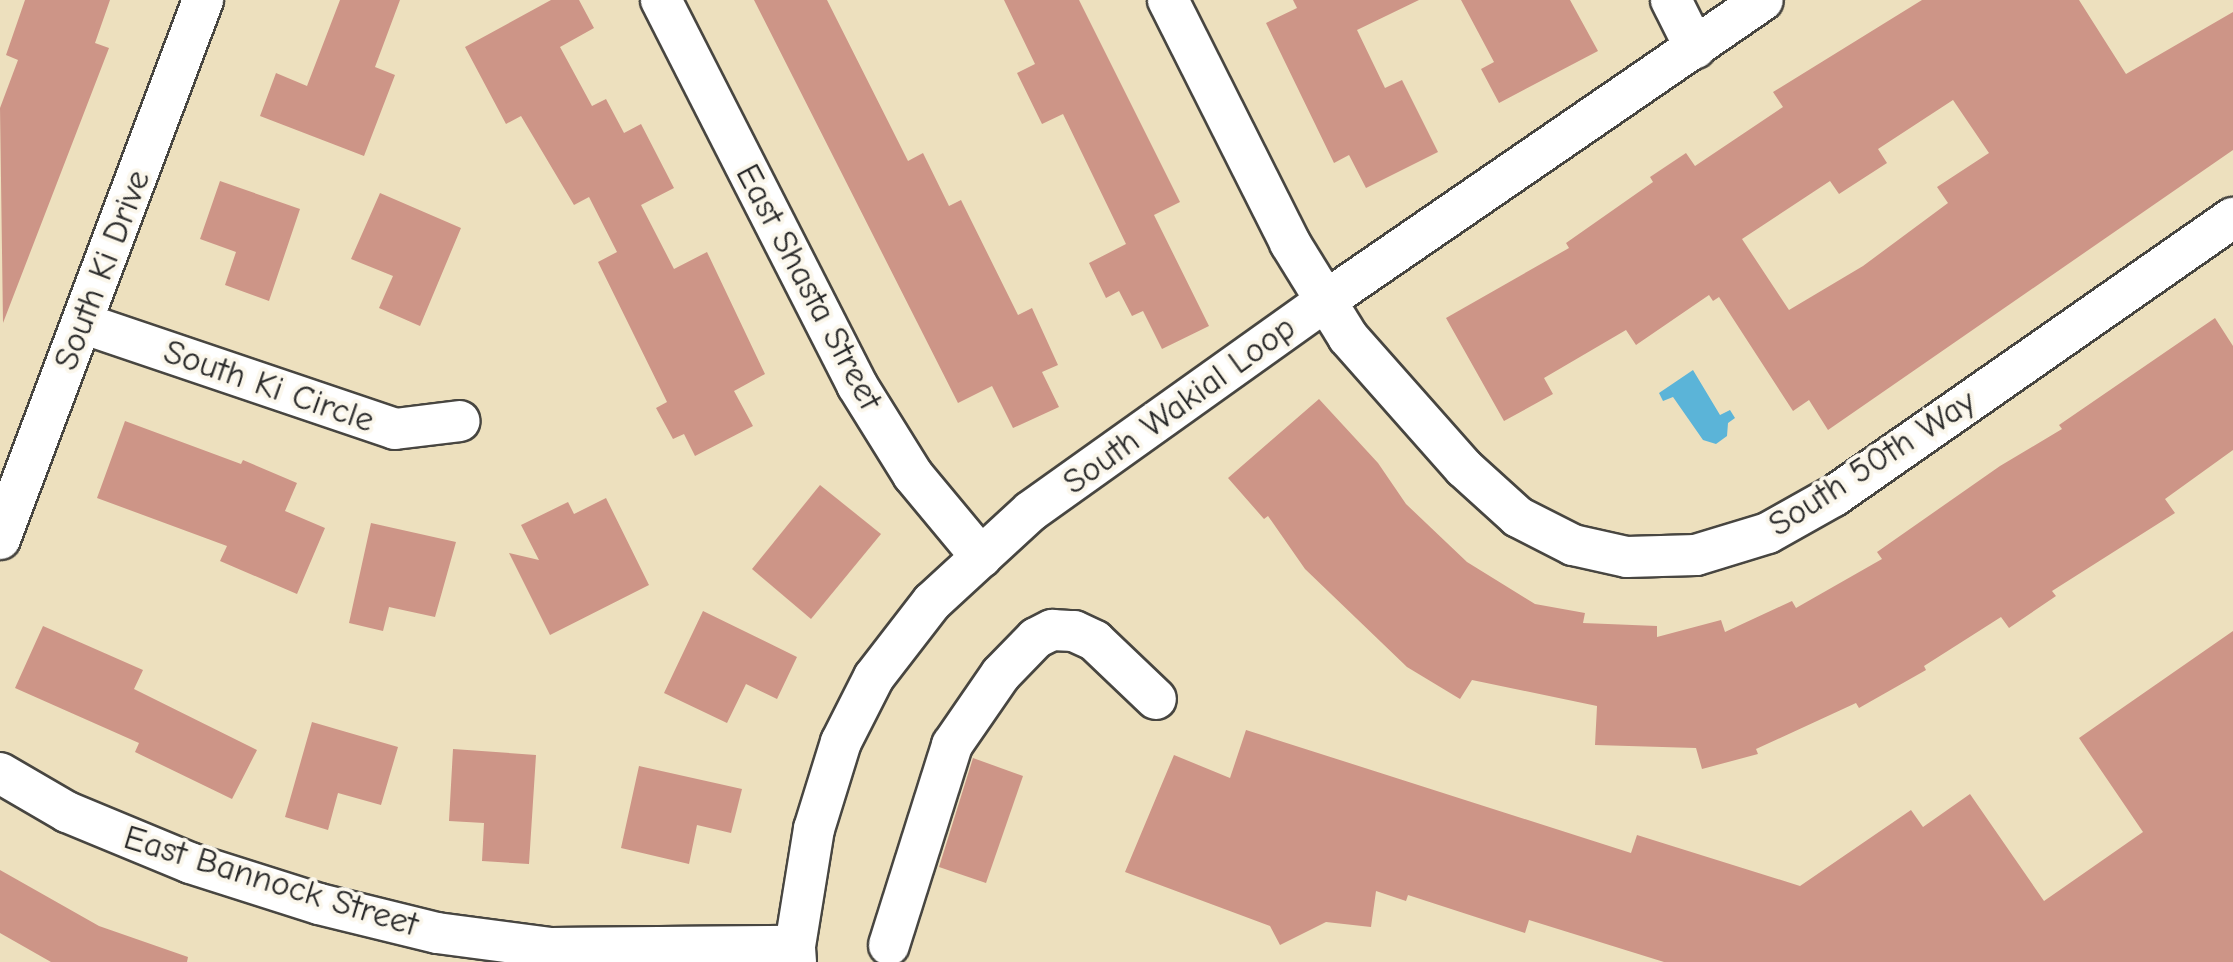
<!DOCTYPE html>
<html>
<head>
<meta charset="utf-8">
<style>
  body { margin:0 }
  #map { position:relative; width:2233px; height:962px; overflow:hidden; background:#ede0be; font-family:"Comic Neue",sans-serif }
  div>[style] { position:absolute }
  .water>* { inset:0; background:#5bb4d8 }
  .building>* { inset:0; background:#cd9587 }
  .roads { filter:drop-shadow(2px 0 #484641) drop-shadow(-2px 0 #484641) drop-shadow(0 2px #484641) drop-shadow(0 -2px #484641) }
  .minor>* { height:40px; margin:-20px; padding:0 20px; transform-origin:20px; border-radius:20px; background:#fff }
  span { translate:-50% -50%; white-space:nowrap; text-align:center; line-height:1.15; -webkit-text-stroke:8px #fbf7ec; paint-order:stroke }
  .street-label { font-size:35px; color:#2b2b2b }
</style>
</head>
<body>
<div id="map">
  <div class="water">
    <div style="clip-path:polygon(1693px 370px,1720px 415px,1730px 410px,1735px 418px,1728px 423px,1727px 436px,1716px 444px,1703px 440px,1673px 397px,1663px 401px,1659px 393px)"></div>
  </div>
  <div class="building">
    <div style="clip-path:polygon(25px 0,110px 0,95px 43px,109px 48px,3px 323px,0 108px,18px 60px,6px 55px)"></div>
    <div style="clip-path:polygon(340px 0,400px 0,375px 67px,395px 75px,364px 156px,260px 116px,276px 73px,307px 86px)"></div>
    <div style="clip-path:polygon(551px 0,579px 0,594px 28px,560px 47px,592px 106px,606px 99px,624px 133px,641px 124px,674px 188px,641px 205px,674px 269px,707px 252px,765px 374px,734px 391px,753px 426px,695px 456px,684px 434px,673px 439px,656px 408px,667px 402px,598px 262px,617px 252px,589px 197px,574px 205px,521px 116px,506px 124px,465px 47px)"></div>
    <div style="clip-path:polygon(754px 0,827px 0,908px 161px,923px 153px,949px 206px,961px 200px,1018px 315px,1032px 308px,1058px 365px,1042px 372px,1059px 407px,1013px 428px,992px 386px,958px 403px)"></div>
    <div style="clip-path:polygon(1004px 0,1079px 0,1180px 202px,1154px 215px,1209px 326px,1162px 349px,1143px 311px,1132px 316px,1119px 291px,1106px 298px,1089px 263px,1126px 244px,1063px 114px,1042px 124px,1017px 73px,1035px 64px)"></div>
    <div style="clip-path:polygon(1293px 0,1419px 0,1357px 30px,1385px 88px,1402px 80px,1438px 152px,1366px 188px,1349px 155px,1334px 163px,1266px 23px,1297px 8px)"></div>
    <div style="clip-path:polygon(1461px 0,1570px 0,1598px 51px,1499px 103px,1481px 69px,1494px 62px)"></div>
    <div style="clip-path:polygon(evenodd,1922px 0,2079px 0,2126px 74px,2233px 12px,2233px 150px,1828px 430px,1809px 400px,1793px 411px,1719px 297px,1713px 301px,1709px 295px,1636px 345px,1626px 330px,1544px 378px,1553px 394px,1504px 421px,1446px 318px,1569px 248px,1566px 243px,1653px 182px,1650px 177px,1686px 153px,1695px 166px,1783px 107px,1773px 92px,1922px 0,1953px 100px,1989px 153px,1937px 187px,1948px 203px,1863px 266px,1789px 310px,1742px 239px,1830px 181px,1839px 194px,1887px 163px,1878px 149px,1953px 100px)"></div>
    <div style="clip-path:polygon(220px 181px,300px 209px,269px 301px,225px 285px,236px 252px,200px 239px)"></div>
    <div style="clip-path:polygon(380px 193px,461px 228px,420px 326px,379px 308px,393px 276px,351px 259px)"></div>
    <div style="clip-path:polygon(2215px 318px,2233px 346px,2233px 450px,2165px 499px,2175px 513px,2052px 591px,2056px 596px,2009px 628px,2001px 617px,1924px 666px,1926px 670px,1859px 708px,1856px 703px,1756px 749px,1758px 754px,1702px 769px,1696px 748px,1595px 745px,1597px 706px,1472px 680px,1460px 699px,1407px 667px,1305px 569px,1268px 516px,1264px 519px,1228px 478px,1319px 399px,1378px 463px,1406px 504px,1467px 562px,1535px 604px,1585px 613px,1583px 623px,1657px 626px,1657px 637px,1721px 620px,1725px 632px,1792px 601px,1796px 608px,1882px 559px,1877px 552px,2000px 466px,2062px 429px,2059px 425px)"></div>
    <div style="clip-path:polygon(125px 421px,241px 464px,243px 460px,297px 483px,285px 511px,325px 528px,297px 594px,220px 561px,227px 546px,97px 498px)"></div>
    <div style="clip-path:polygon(820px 485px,881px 534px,811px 619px,752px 569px)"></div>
    <div style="clip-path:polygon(606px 498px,649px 585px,550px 635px,509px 553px,539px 560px,521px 525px,568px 502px,574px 514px)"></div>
    <div style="clip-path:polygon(371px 523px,456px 542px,435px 617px,389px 607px,383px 631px,349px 623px)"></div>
    <div style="clip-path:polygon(703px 611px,797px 657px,777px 699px,746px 684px,727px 723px,664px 693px)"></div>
    <div style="clip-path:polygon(43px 626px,143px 670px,134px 689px,257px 750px,232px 799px,135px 752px,139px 743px,15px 688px)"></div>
    <div style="clip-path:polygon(2233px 631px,2233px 962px,1664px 962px,1529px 920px,1525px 933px,1408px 895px,1406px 901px,1376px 891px,1371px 927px,1326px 922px,1280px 945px,1270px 926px,1125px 872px,1174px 755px,1230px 778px,1246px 730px,1631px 853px,1637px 835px,1800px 886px,1911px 810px,1923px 827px,1970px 794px,2044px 901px,2143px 832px,2079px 738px)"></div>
    <div style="clip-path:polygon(312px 722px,398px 747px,381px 805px,338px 793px,328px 830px,285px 817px)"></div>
    <div style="clip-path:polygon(453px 749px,536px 755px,529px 864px,482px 861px,484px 823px,449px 821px)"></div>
    <div style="clip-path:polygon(973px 758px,1023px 776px,986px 883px,939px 867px)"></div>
    <div style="clip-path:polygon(639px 766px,742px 789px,731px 833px,697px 825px,689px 864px,621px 848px)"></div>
    <div style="clip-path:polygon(0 870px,99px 926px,188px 957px,187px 962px,51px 962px,0 933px)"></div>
  </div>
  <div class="roads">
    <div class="minor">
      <div style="left:661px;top:0;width:432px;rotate:63deg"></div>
      <div style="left:857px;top:385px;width:106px;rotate:58.1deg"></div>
      <div style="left:913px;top:475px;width:107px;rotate:50.3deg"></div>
      <div style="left:1168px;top:0;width:272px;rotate:63.3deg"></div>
      <div style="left:1290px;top:243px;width:110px;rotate:58.3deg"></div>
      <div style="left:1348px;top:337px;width:175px;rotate:48.5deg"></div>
      <div style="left:1464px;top:468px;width:73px;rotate:42.2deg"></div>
      <div style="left:1518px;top:517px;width:62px;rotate:27deg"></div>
      <div style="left:1573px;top:545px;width:55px;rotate:12.5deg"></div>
      <div style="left:1627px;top:557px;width:69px;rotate:-1.7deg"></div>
      <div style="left:1696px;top:555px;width:75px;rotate:-17deg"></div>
      <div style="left:1768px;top:533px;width:76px;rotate:-29.3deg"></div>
      <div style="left:1834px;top:496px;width:486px;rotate:-34.9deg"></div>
      <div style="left:1671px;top:0;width:54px;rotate:63.4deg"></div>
      <div style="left:82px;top:323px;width:330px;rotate:18.7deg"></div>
      <div style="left:395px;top:429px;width:65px;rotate:-7deg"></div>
      <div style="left:0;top:539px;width:576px;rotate:-69.36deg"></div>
      <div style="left:0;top:773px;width:78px;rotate:30.2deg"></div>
      <div style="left:67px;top:812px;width:133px;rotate:22.5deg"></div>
      <div style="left:190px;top:863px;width:135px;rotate:17.6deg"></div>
      <div style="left:319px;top:904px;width:122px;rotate:13.8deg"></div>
      <div style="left:437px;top:933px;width:115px;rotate:7.5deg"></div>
      <div style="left:551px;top:948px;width:244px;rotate:-0.5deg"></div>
      <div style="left:889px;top:945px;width:210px;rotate:-72.5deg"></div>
      <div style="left:952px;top:745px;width:86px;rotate:-55.4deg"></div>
      <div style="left:1001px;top:674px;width:50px;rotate:-45.8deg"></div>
      <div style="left:1036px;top:638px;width:18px;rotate:-27deg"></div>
      <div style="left:1052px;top:630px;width:22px;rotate:3deg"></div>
      <div style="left:1074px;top:631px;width:23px;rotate:25deg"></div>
      <div style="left:1095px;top:641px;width:84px;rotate:43.6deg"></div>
      <div style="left:796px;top:962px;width:16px;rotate:-94deg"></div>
      <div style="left:795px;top:946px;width:119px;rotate:-80.8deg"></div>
      <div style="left:814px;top:829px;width:91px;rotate:-72.8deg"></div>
      <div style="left:841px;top:742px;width:73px;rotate:-63.1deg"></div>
      <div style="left:874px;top:677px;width:95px;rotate:-52.3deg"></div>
      <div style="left:932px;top:602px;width:134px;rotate:-42.6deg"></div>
      <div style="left:1031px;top:511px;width:361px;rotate:-35.5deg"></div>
      <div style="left:1325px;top:301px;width:531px;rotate:-34.5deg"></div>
    </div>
  </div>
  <div class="street-label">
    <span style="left:102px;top:270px;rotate:-69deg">South Ki Drive</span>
    <span style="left:809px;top:287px;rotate:62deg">East Shasta Street</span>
    <span style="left:269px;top:386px;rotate:19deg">South Ki Circle</span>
    <span style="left:1179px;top:405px;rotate:-36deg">South Wakial Loop</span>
    <span style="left:1872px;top:463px;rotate:-33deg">South 50th Way</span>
    <span style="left:271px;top:881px;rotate:17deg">East Bannock Street</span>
  </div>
</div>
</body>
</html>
